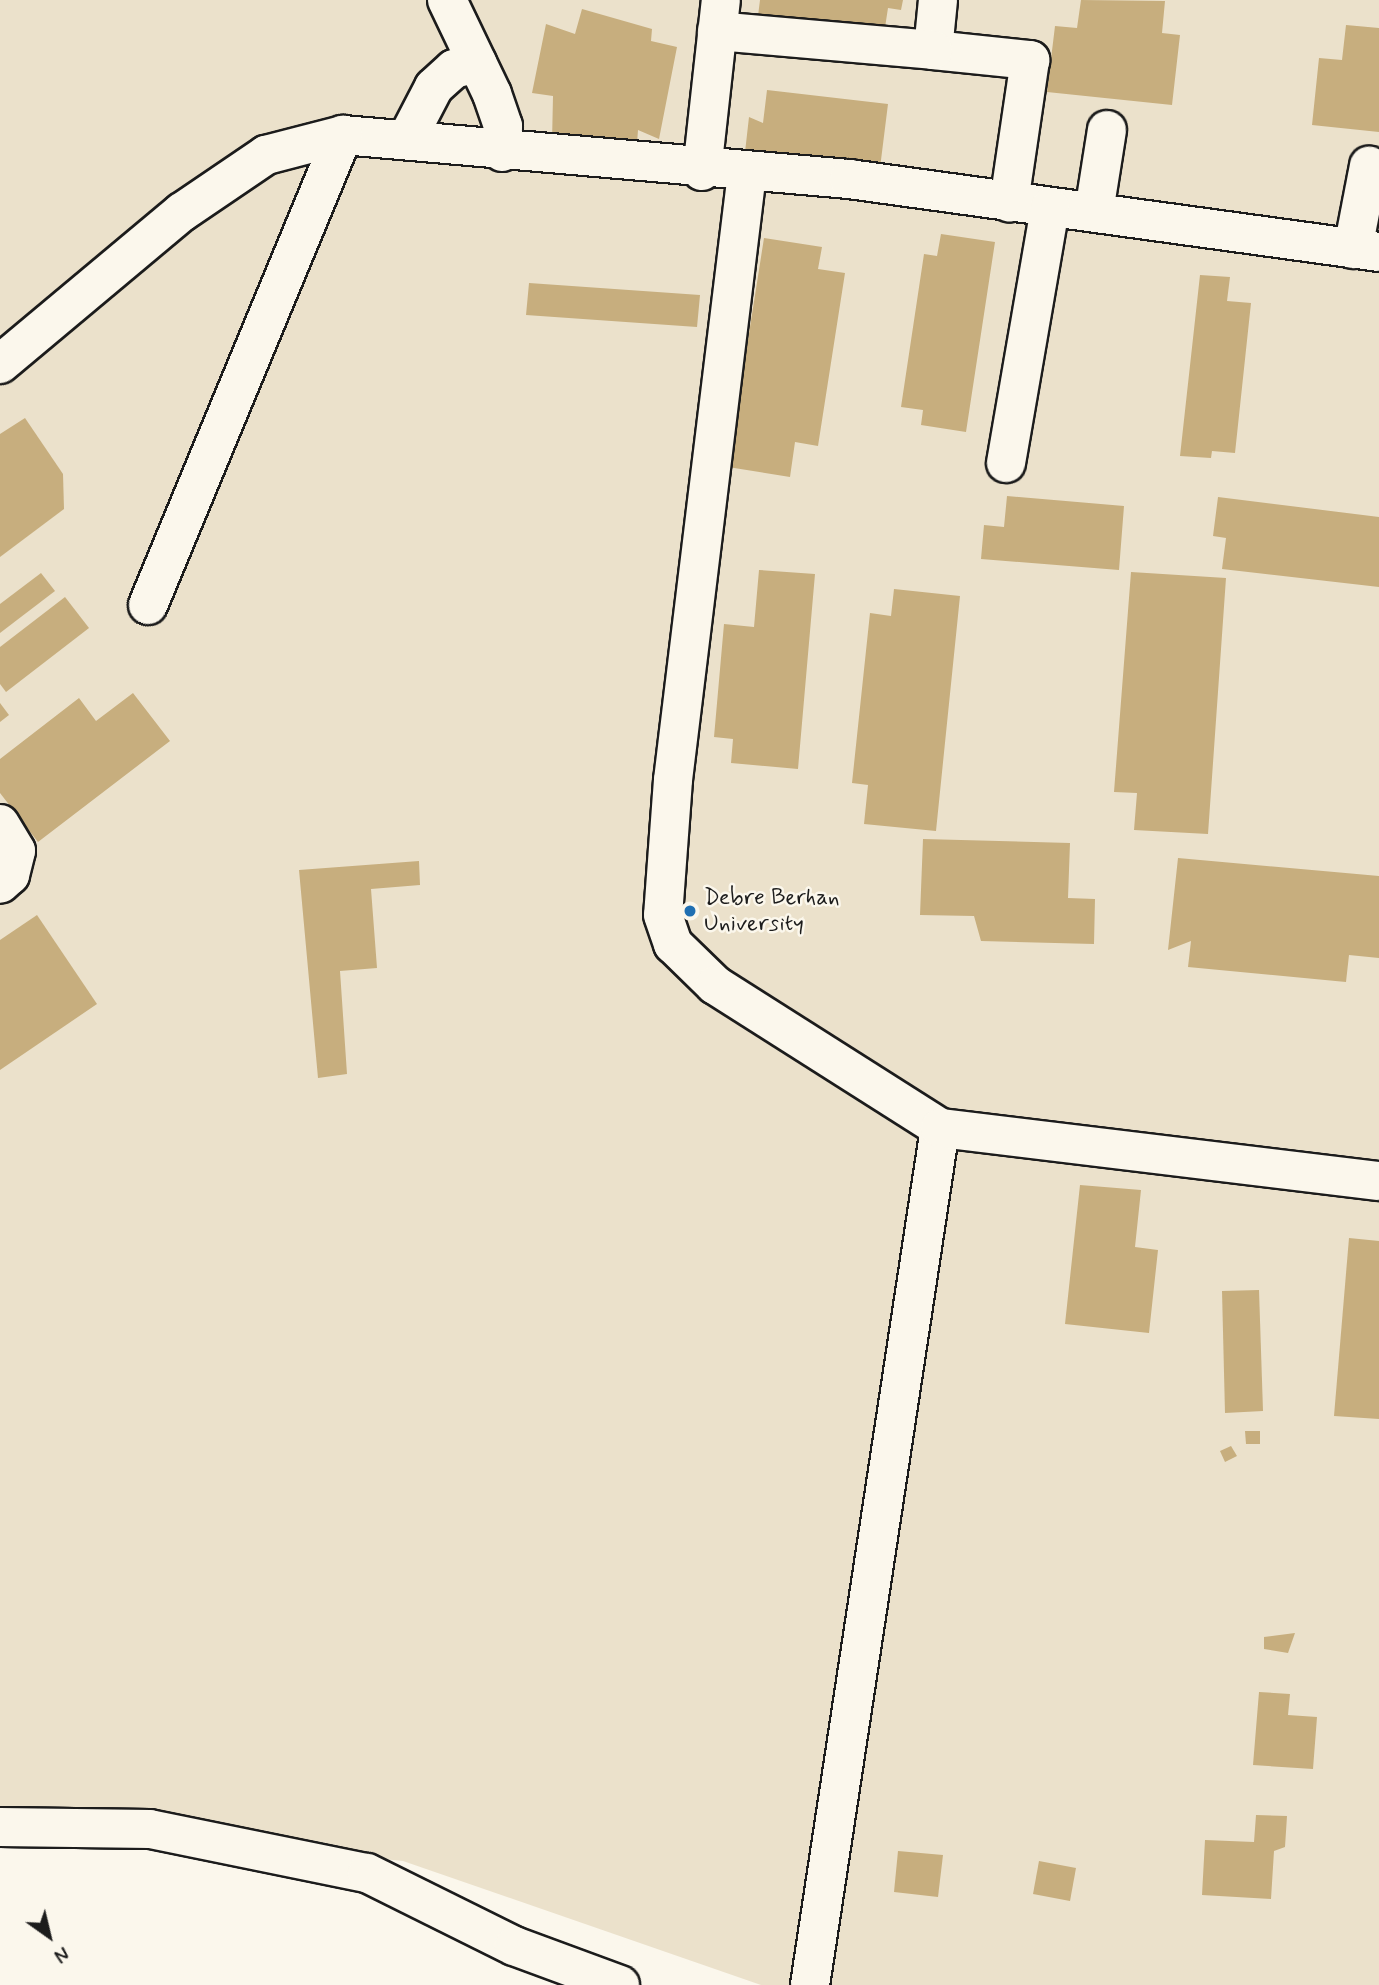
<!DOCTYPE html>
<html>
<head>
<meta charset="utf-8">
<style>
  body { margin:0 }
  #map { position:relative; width:1379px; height:1985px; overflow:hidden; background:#fbf7ec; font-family:Mynerve,sans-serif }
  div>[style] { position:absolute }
  .built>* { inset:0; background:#ebe1cb }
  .building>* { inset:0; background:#c7ae7e }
  .roads { filter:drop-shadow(2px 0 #1c1c1c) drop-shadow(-2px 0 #1c1c1c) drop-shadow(0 2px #1c1c1c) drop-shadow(0 -2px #1c1c1c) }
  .minor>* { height:38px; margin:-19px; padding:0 19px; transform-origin:19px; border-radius:19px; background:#fbf7ec }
  .dots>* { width:19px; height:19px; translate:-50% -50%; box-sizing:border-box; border:4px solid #fbf7ec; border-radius:50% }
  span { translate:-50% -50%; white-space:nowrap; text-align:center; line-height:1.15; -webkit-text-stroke:5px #fbf7ec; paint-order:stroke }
  .poi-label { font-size:23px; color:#1c1c1c }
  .left { translate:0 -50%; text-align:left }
  .north { position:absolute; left:14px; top:1901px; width:70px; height:70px; -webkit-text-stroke:5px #fbf7ec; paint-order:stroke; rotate:146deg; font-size:19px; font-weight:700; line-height:28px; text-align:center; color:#1c1c1c }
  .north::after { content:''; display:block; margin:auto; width:24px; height:32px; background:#1c1c1c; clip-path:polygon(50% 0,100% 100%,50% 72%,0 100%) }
</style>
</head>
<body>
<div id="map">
  <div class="built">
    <div style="clip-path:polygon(0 0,1379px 0,1379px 1985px,761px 1985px,403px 1861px,0 1821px)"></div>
  </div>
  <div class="building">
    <div style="clip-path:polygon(760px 0,903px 0,901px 10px,888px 8px,884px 34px,758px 16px)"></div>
    <div style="clip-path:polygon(1081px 0,1165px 1px,1162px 33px,1180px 35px,1172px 105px,1047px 92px,1055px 26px,1077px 28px)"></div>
    <div style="clip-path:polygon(582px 9px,652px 29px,651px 41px,677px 47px,659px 139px,638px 130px,636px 158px,552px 142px,553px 96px,532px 93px,546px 24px,575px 34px)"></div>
    <div style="clip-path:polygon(1346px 25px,1379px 28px,1379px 132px,1312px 125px,1319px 58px,1342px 60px)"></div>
    <div style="clip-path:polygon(767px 90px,888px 104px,879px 176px,744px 161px,749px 117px,763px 123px)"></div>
    <div style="clip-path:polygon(941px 234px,995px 242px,966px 432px,921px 425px,923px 410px,901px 407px,924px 254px,937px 256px)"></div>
    <div style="clip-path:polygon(764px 238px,822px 247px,818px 269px,845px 273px,818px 446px,795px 442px,790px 477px,728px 467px)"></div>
    <div style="clip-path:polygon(1200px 275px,1230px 277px,1227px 301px,1251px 303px,1235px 453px,1212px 451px,1211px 458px,1180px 456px)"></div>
    <div style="clip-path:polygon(529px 283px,700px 295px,697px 327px,526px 315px)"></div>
    <div style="clip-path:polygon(25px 418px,63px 474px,64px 509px,0 557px,0 434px)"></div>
    <div style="clip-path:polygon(1007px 496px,1124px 506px,1119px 570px,981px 559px,984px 525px,1004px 527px)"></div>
    <div style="clip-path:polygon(1218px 497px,1379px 517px,1379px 587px,1222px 569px,1226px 538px,1213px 536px)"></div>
    <div style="clip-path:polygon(759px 570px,815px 574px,798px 769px,731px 763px,733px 739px,714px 737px,724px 624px,754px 627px)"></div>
    <div style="clip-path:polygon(1131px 572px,1226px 578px,1208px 834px,1134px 830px,1137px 793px,1114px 792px)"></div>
    <div style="clip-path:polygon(41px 573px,55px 591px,0 633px,0 604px)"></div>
    <div style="clip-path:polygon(894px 589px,960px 596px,936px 831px,864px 824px,868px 785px,852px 783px,870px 613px,891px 616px)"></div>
    <div style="clip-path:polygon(65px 597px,89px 628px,6px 692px,0 684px,0 647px)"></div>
    <div style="clip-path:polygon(133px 693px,170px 741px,38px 842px,0 793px,0 759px,79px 698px,96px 721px)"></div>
    <div style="clip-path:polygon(0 703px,9px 715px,0 722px)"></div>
    <div style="clip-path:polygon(923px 839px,1070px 843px,1068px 898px,1095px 899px,1094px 944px,981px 941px,974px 916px,920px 915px)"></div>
    <div style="clip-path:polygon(1178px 858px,1379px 876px,1379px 958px,1349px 955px,1346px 982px,1188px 967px,1191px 941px,1168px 950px)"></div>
    <div style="clip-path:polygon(419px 861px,420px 885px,371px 889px,377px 968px,340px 971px,347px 1074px,318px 1078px,299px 870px)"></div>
    <div style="clip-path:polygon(37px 915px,97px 1004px,0 1070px,0 940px)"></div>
    <div style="clip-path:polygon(1080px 1185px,1141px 1190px,1135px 1247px,1158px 1250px,1149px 1333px,1065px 1324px)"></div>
    <div style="clip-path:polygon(1349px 1238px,1379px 1241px,1379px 1419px,1334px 1416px)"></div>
    <div style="clip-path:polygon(1259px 1290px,1263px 1411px,1225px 1413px,1222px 1291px)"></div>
    <div style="clip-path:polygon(1245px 1431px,1260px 1431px,1260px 1444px,1246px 1444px)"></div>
    <div style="clip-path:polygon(1231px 1446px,1237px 1456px,1225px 1462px,1220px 1451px)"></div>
    <div style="clip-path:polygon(1295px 1633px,1288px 1653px,1264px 1649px,1264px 1637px)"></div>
    <div style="clip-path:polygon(1259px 1692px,1290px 1694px,1288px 1715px,1317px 1717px,1313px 1769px,1253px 1765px)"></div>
    <div style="clip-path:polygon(1256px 1815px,1287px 1816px,1285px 1847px,1274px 1851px,1271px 1899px,1202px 1895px,1205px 1840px,1254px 1842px)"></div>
    <div style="clip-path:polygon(898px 1851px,943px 1855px,938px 1897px,894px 1892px)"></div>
    <div style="clip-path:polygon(1039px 1861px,1076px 1868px,1070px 1901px,1033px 1894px)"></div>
  </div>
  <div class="roads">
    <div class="minor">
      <div style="left:447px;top:0;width:104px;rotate:64.4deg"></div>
      <div style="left:492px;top:94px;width:34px;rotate:71deg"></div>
      <div style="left:503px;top:126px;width:26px;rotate:92deg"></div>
      <div style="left:938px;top:0;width:50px;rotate:95.7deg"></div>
      <div style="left:933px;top:50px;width:98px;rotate:5.9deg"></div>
      <div style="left:1030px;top:60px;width:144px;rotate:98.4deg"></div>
      <div style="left:717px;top:31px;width:217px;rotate:5deg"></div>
      <div style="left:408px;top:137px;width:56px;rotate:-62.5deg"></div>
      <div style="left:434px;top:87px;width:27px;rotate:-42deg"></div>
      <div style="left:454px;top:69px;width:24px;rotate:-15deg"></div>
      <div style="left:702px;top:171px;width:172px;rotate:-83.7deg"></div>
      <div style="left:747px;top:173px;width:611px;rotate:96.95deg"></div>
      <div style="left:673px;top:780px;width:135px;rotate:94.2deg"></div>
      <div style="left:663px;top:915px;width:31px;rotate:71deg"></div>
      <div style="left:673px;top:944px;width:59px;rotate:44.3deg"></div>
      <div style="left:715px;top:985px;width:267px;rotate:32.4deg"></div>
      <div style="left:1094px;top:212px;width:83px;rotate:-81deg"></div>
      <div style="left:1353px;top:249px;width:85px;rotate:-79.1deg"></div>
      <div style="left:0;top:364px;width:237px;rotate:-39.9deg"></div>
      <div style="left:182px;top:212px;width:102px;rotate:-34.2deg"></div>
      <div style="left:266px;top:155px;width:80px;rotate:-14.6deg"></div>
      <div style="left:343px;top:135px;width:508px;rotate:4.97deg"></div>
      <div style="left:849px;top:179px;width:535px;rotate:7.84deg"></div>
      <div style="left:1006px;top:463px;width:259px;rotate:-80.2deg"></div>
      <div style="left:148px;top:605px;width:509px;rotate:-67.47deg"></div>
      <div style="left:0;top:824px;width:31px;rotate:59deg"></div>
      <div style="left:16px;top:851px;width:25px;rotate:104deg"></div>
      <div style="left:10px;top:875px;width:13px;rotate:138deg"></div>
      <div style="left:0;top:1827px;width:150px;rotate:0.8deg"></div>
      <div style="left:150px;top:1829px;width:221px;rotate:11.5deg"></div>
      <div style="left:367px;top:1873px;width:164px;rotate:26.4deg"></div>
      <div style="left:514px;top:1946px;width:113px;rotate:20.2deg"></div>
      <div style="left:810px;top:1985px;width:867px;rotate:-81.37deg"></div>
      <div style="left:940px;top:1128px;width:442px;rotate:6.9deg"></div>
    </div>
  </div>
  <div class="dots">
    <div style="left:690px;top:911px;background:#1f6fb2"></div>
  </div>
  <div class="poi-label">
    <span class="left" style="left:704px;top:911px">Debre Berhan<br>University</span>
  </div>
  <div class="north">N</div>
</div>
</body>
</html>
